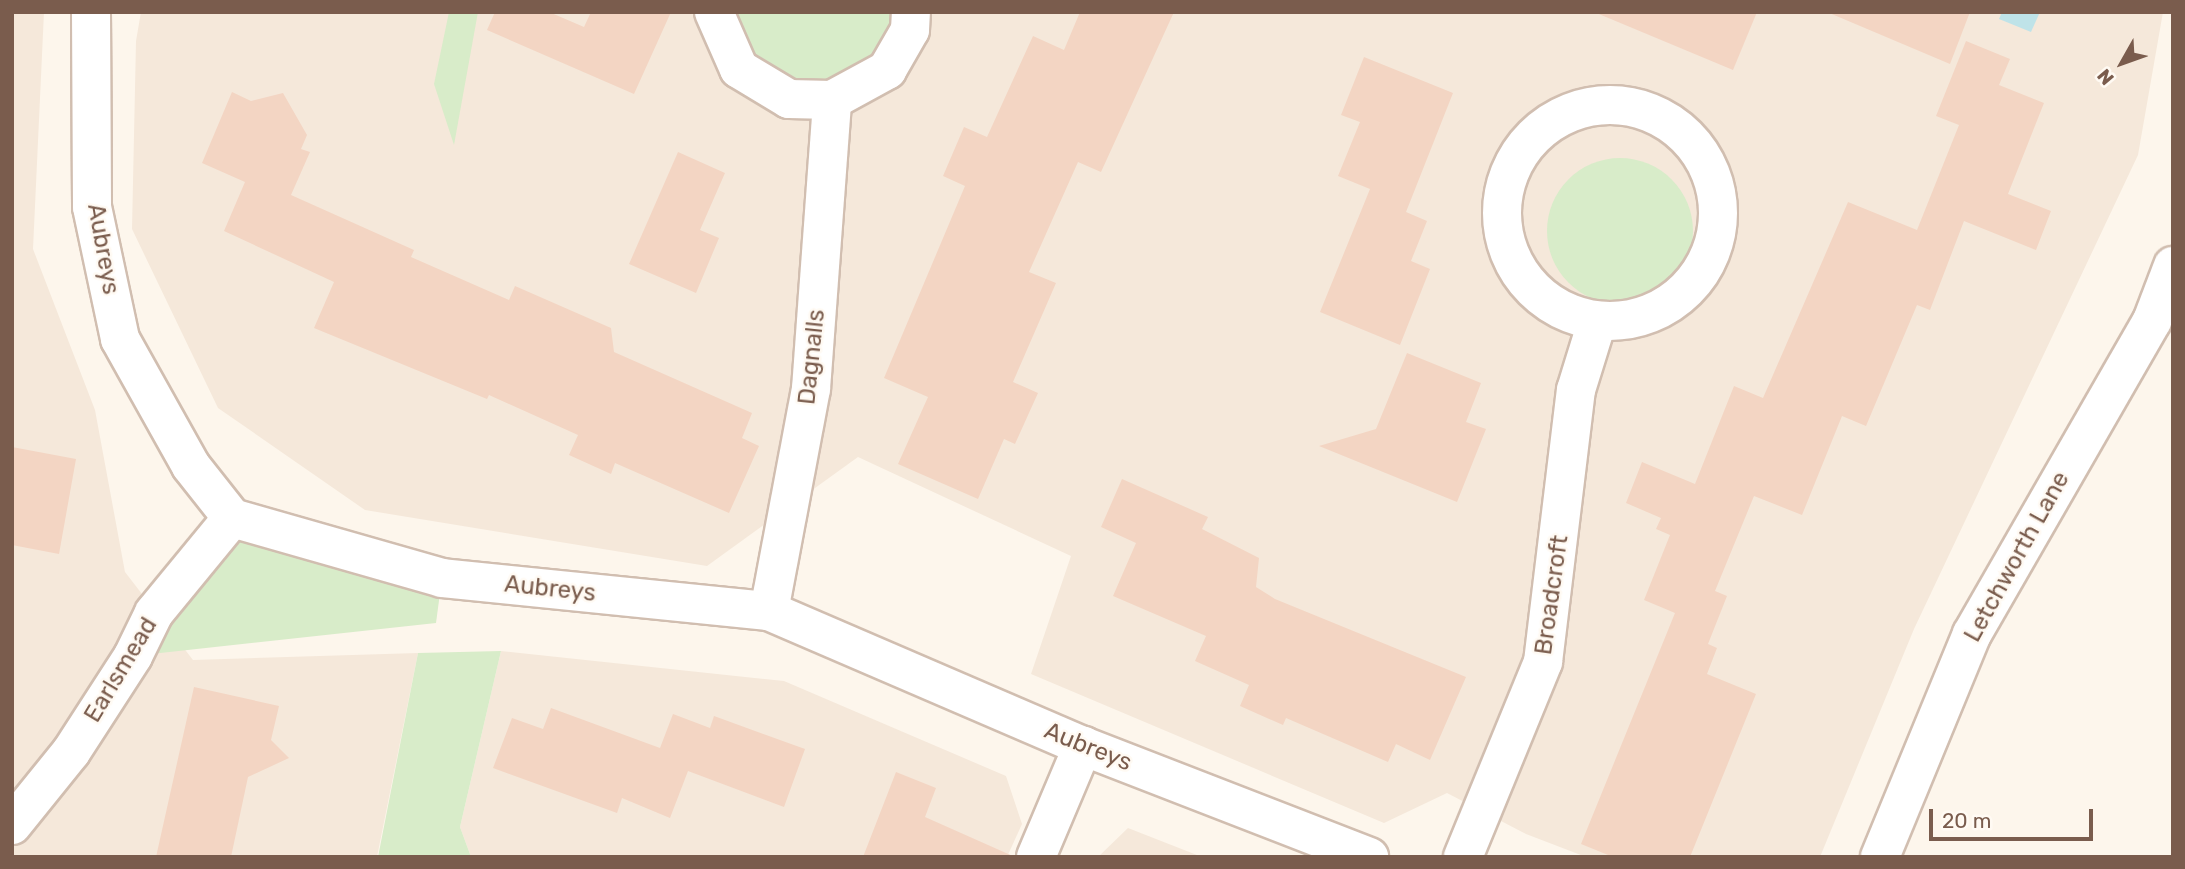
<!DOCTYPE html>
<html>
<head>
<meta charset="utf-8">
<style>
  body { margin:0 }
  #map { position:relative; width:2185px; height:869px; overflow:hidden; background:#fdf6ec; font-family:Rubik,sans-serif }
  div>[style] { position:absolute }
  .residential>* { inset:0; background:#f5e8da }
  .green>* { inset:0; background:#d8ecc9 }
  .round { border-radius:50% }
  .water>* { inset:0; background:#bfe3e8 }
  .building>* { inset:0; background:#f3d5c3 }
  .roads { filter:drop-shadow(2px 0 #d1beb0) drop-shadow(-2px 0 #d1beb0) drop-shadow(0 2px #d1beb0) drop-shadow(0 -2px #d1beb0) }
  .minor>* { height:38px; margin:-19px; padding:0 19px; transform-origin:19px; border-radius:19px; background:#fff }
  .minor>.ring { margin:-19px; padding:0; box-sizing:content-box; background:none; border:38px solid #fff; border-radius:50% }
  span { translate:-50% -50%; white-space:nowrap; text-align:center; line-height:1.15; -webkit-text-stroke:5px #fffaf3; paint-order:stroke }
  .street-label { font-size:24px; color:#7a5c4d }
  .frame { position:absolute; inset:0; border:14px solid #7a5c4d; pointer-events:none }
  .north { position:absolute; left:2087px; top:28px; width:70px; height:70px; -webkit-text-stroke:5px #fffaf3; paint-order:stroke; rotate:230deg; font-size:19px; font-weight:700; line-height:28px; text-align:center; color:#7a5c4d }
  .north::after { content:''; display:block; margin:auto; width:24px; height:32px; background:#7a5c4d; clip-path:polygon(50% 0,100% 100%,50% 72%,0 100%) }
  .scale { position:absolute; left:1929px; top:809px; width:164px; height:32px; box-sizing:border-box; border:4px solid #7a5c4d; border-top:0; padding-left:9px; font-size:21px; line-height:24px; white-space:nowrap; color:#7a5c4d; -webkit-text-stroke:5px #fffaf3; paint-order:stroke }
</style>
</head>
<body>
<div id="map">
  <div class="residential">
    <div style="clip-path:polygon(12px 12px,44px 12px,33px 249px,95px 410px,125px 572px,193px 660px,418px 653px,377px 857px,12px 857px)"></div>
    <div style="clip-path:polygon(141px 12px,2163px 12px,2138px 155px,1914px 629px,1820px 857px,1586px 857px,1526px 834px,1447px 793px,1384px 823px,1031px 674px,1071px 556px,858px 457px,707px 566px,365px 510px,218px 408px,132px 229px,136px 41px)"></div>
    <div style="clip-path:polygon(501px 651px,784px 681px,1006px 776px,1022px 824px,1007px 857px,471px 857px,460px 827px)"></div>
    <div style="clip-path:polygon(1128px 828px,1202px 857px,1098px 857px)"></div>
  </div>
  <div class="green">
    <div style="clip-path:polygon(449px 12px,478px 12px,454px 145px,434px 84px)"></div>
    <div style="clip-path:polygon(732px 12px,896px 12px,885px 46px,857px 73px,818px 84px,779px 77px,747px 51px)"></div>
    <div class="round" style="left:1547px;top:158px;width:146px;height:146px"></div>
    <div style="clip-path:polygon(232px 518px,442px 578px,436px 623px,133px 656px)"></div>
    <div style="clip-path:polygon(501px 651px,460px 827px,471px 857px,378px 857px,418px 653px)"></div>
  </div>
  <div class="water">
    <div style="clip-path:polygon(2002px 12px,2040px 12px,2031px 32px,1999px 19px)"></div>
  </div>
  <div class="building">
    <div style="clip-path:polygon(495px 12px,549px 12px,584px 27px,591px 12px,671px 12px,634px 94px,487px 30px)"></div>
    <div style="clip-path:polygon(1080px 12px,1174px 12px,1101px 172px,1078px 162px,1029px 272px,1056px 283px,1013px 382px,1038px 393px,1015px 444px,1004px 439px,978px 499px,898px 464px,928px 397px,884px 378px,965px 186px,943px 176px,964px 127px,987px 137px,1033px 36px,1064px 50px)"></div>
    <div style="clip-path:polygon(1594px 12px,1757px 12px,1733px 70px)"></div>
    <div style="clip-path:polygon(1827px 12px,1970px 12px,1950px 64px)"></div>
    <div style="clip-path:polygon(1966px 41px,2010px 59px,1999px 85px,2044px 103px,2008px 194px,2051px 211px,2036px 250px,1964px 221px,1930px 310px,1917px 305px,1866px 426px,1842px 416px,1802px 515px,1754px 496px,1715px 591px,1727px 596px,1708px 644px,1717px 648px,1707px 674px,1756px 694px,1690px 857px,1613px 857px,1581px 844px,1675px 613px,1644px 600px,1670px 535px,1656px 529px,1661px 518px,1626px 503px,1642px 462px,1695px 484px,1734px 386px,1763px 398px,1848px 202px,1917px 230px,1959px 125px,1936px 116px)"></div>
    <div style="clip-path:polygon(1364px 57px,1453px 93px,1406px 212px,1427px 221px,1411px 261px,1430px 269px,1400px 345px,1320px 312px,1370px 189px,1338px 176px,1360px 122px,1341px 115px)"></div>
    <div style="clip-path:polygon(232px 92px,251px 101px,283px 93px,307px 135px,301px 149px,310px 152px,291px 195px,414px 250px,411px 257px,509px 300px,515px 286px,611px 328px,614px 352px,752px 413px,742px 438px,759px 446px,729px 513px,615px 463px,611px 474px,569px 455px,578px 435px,489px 395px,487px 399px,314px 328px,334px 282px,224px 231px,245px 182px,202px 163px)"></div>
    <div style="clip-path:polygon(678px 152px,725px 173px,700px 230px,719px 238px,696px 293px,629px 264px)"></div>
    <div style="clip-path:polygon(1407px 353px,1481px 383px,1466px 422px,1486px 429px,1457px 502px,1319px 446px,1376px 429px)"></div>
    <div style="clip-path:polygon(12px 447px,76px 459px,59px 554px,12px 545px)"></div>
    <div style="clip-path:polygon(1122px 479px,1208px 517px,1202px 529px,1259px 558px,1256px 587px,1275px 599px,1466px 677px,1430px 760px,1396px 744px,1388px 762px,1286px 718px,1283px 725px,1240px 706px,1249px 685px,1195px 661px,1206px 636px,1113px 596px,1136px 543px,1101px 527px)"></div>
    <div style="clip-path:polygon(194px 687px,279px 706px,271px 740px,289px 758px,248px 777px,231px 857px,156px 857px)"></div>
    <div style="clip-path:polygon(551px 708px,660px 748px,673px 714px,710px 728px,714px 716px,805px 749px,784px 807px,688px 771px,670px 818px,622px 798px,617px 813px,493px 768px,512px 718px,543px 729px)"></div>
    <div style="clip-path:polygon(896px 772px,936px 788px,925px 817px,1015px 857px,863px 857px)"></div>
  </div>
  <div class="roads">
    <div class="minor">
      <div style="left:91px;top:12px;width:195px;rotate:89.7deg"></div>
      <div style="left:92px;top:207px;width:135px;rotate:78deg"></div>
      <div style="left:120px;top:339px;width:145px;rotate:60.8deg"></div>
      <div style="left:191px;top:466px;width:66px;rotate:51.7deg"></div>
      <div style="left:232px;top:518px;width:218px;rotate:15.9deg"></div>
      <div style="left:442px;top:578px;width:329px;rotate:5.8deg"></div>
      <div style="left:769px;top:611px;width:342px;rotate:23.3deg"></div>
      <div style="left:1083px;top:746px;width:307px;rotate:21.2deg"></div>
      <div style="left:714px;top:12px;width:62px;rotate:66.3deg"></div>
      <div style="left:739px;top:69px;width:58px;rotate:31deg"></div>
      <div style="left:789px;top:99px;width:43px;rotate:1.3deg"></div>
      <div style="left:832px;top:100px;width:63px;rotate:-28.6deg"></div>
      <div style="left:887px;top:70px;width:46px;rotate:-60.1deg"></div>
      <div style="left:910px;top:30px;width:18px;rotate:-87deg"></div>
      <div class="ring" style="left:1502px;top:105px;width:178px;height:178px"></div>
      <div style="left:769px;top:611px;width:226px;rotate:-79.3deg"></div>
      <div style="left:811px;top:389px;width:290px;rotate:-85.8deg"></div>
      <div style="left:12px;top:825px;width:94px;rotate:-51.1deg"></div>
      <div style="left:71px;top:752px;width:114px;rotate:-57.1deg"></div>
      <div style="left:133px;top:656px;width:48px;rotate:-64deg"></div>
      <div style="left:154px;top:613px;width:123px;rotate:-50.6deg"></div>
      <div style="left:1036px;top:857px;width:121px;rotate:-67.1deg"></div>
      <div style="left:1463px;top:857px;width:211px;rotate:-67.7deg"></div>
      <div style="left:1543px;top:662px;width:274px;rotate:-83.1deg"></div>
      <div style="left:1576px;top:390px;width:71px;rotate:-72.8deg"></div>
      <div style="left:1880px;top:857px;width:241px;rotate:-67.6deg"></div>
      <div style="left:1972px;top:634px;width:361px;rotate:-60.1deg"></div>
      <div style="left:2152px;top:321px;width:59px;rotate:-69.1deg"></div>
    </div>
  </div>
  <div class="street-label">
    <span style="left:103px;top:249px;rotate:80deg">Aubreys</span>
    <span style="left:812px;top:357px;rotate:-84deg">Dagnalls</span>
    <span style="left:2017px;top:557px;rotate:-61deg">Letchworth Lane</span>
    <span style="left:550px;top:589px;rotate:6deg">Aubreys</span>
    <span style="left:1552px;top:595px;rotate:-82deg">Broadcroft</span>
    <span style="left:121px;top:670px;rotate:-59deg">Earlsmead</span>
    <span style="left:1088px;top:747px;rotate:22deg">Aubreys</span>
  </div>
  <div class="frame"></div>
  <div class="north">N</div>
  <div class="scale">20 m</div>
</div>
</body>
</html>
